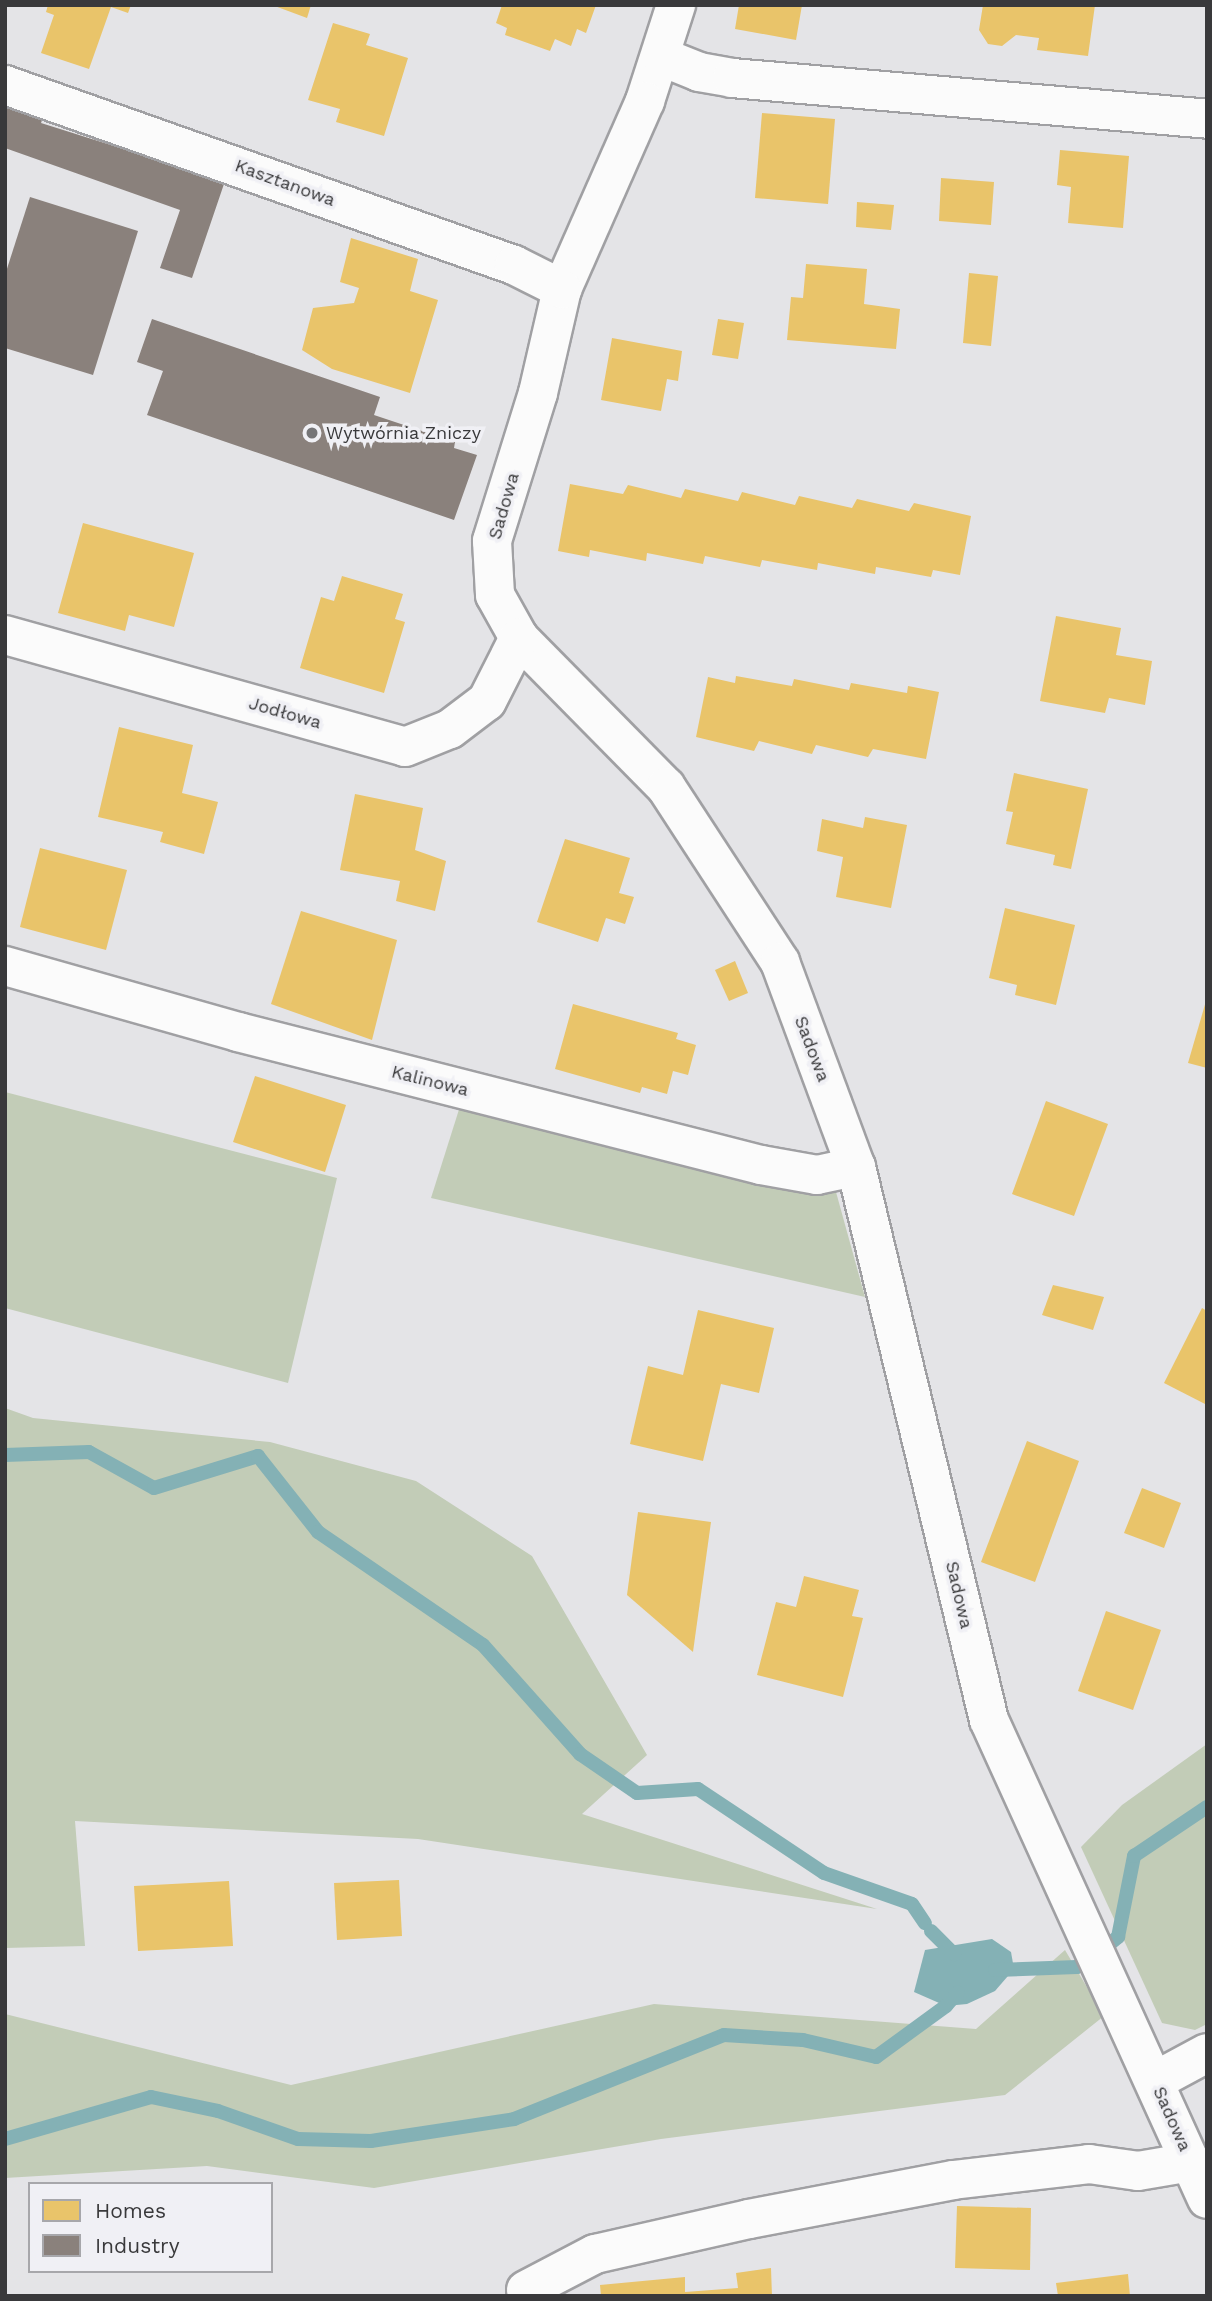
<!DOCTYPE html>
<html>
<head>
<meta charset="utf-8">
<style>
  body { margin:0 }
  #map { position:relative; width:1212px; height:2301px; overflow:hidden; background:#e4e4e7; font-family:"Work Sans",sans-serif }
  div>[style] { position:absolute }
  .green>* { inset:0; background:#c2ccb7 }
  .water>* { inset:0; background:#84b1b5 }
  .homes>* { inset:0; background:#e9c46a }
  .industry>* { inset:0; background:#8a817c }
  .stream>* { height:14px; margin:-7px; padding:0 7px; transform-origin:7px; border-radius:7px; background:#84b1b5 }
  .roads { filter:drop-shadow(2px 0 #a0a0a3) drop-shadow(-2px 0 #a0a0a3) drop-shadow(0 2px #a0a0a3) drop-shadow(0 -2px #a0a0a3) }
  .minor>* { height:38px; margin:-19px; padding:0 19px; transform-origin:19px; border-radius:19px; background:#fbfbfb }
  .dots>* { width:19px; height:19px; translate:-50% -50%; box-sizing:border-box; border:4px solid #f0f0f5; border-radius:50% }
  span { translate:-50% -50%; white-space:nowrap; text-align:center; line-height:1.15; -webkit-text-stroke:7px #f0f0f5; paint-order:stroke }
  .street-label { font-size:18px; color:#39393b }
  .poi-label { font-size:18px; color:#39393b }
  .left { translate:0 -50%; text-align:left }
  .frame { position:absolute; inset:0; border:7px solid #39393b; pointer-events:none }
  .legend { position:absolute; left:28px; top:2182px; width:245px; height:91px; box-sizing:border-box; background:#f0f0f5; border:2px solid #a7a7ab; margin:0; padding:9px 12px; list-style:none; font-size:21px; color:#39393b }
  .legend li { display:flex; align-items:center; gap:14px; height:35px }
  .legend b { width:35px; border:2px solid #a7a7ab }
</style>
</head>
<body>
<div id="map">
  <div class="green">
    <div style="clip-path:polygon(5px 1092px,337px 1178px,288px 1383px,5px 1308px)"></div>
    <div style="clip-path:polygon(462px 1100px,836px 1192px,865px 1297px,431px 1198px)"></div>
    <div style="clip-path:polygon(5px 1408px,33px 1418px,270px 1442px,416px 1481px,532px 1556px,647px 1755px,582px 1814px,877px 1909px,418px 1839px,75px 1821px,85px 1946px,5px 1948px)"></div>
    <div style="clip-path:polygon(1207px 1744px,1207px 2024px,1195px 2030px,1162px 2023px,1081px 1847px,1122px 1805px)"></div>
    <div style="clip-path:polygon(1065px 1950px,1104px 2016px,1005px 2095px,661px 2139px,374px 2188px,207px 2166px,5px 2178px,5px 2014px,291px 2085px,654px 2004px,976px 2029px)"></div>
  </div>
  <div class="water">
    <div style="clip-path:polygon(992px 1939px,1011px 1952px,1014px 1969px,995px 1991px,967px 2004px,946px 2006px,914px 1992px,925px 1950px)"></div>
  </div>
  <div class="homes">
    <div style="clip-path:polygon(48px 5px,131px 5px,128px 13px,111px 7px,89px 69px,41px 53px,54px 15px,46px 12px)"></div>
    <div style="clip-path:polygon(272px 5px,311px 5px,307px 18px)"></div>
    <div style="clip-path:polygon(502px 5px,596px 5px,586px 33px,577px 29px,571px 46px,555px 39px,550px 51px,505px 35px,507px 28px,496px 23px)"></div>
    <div style="clip-path:polygon(739px 5px,802px 5px,796px 40px,735px 29px)"></div>
    <div style="clip-path:polygon(983px 5px,1095px 5px,1088px 56px,1037px 50px,1039px 38px,1016px 35px,1002px 46px,988px 44px,979px 30px)"></div>
    <div style="clip-path:polygon(333px 23px,370px 34px,366px 45px,408px 58px,384px 136px,336px 122px,340px 109px,308px 100px)"></div>
    <div style="clip-path:polygon(762px 113px,835px 119px,828px 204px,755px 198px)"></div>
    <div style="clip-path:polygon(1060px 150px,1129px 156px,1123px 228px,1068px 223px,1071px 187px,1057px 185px)"></div>
    <div style="clip-path:polygon(941px 178px,994px 182px,991px 225px,939px 221px)"></div>
    <div style="clip-path:polygon(857px 202px,894px 205px,891px 230px,856px 227px)"></div>
    <div style="clip-path:polygon(351px 238px,418px 259px,410px 291px,438px 300px,410px 393px,332px 369px,302px 350px,313px 308px,354px 303px,359px 288px,340px 282px)"></div>
    <div style="clip-path:polygon(806px 264px,867px 269px,864px 304px,900px 309px,896px 349px,787px 340px,791px 297px,803px 298px)"></div>
    <div style="clip-path:polygon(969px 273px,998px 276px,991px 346px,963px 343px)"></div>
    <div style="clip-path:polygon(718px 319px,744px 323px,738px 359px,712px 355px)"></div>
    <div style="clip-path:polygon(612px 338px,682px 351px,678px 381px,667px 379px,661px 411px,601px 400px)"></div>
    <div style="clip-path:polygon(570px 484px,623px 494px,628px 485px,681px 498px,685px 489px,738px 501px,742px 492px,795px 505px,799px 496px,852px 508px,857px 499px,909px 511px,914px 503px,971px 516px,960px 575px,933px 570px,931px 577px,876px 567px,875px 574px,818px 563px,817px 570px,762px 560px,760px 567px,705px 556px,703px 564px,647px 553px,646px 561px,590px 550px,589px 557px,558px 551px)"></div>
    <div style="clip-path:polygon(83px 523px,194px 553px,174px 627px,129px 615px,125px 631px,58px 613px)"></div>
    <div style="clip-path:polygon(342px 576px,403px 594px,395px 619px,405px 622px,384px 693px,300px 668px,321px 597px,334px 601px)"></div>
    <div style="clip-path:polygon(1056px 616px,1121px 628px,1116px 655px,1152px 661px,1145px 705px,1109px 698px,1105px 713px,1040px 701px)"></div>
    <div style="clip-path:polygon(736px 676px,792px 686px,794px 679px,849px 690px,851px 683px,907px 693px,908px 686px,939px 692px,926px 759px,873px 749px,868px 757px,816px 745px,812px 754px,759px 741px,754px 751px,696px 737px,708px 677px,735px 683px)"></div>
    <div style="clip-path:polygon(119px 727px,193px 745px,182px 793px,218px 802px,204px 854px,160px 842px,163px 832px,98px 817px)"></div>
    <div style="clip-path:polygon(1014px 773px,1088px 789px,1071px 869px,1053px 865px,1055px 855px,1006px 844px,1013px 812px,1006px 811px)"></div>
    <div style="clip-path:polygon(355px 794px,423px 808px,415px 850px,446px 861px,435px 911px,396px 901px,400px 881px,340px 870px)"></div>
    <div style="clip-path:polygon(865px 817px,907px 825px,891px 908px,836px 897px,843px 857px,817px 851px,822px 819px,863px 828px)"></div>
    <div style="clip-path:polygon(565px 839px,630px 858px,619px 893px,634px 897px,625px 924px,606px 918px,598px 942px,537px 922px)"></div>
    <div style="clip-path:polygon(40px 848px,127px 870px,106px 950px,20px 927px)"></div>
    <div style="clip-path:polygon(1005px 908px,1075px 925px,1056px 1005px,1015px 995px,1017px 985px,989px 978px)"></div>
    <div style="clip-path:polygon(301px 911px,397px 940px,372px 1040px,271px 1004px)"></div>
    <div style="clip-path:polygon(735px 961px,748px 993px,729px 1001px,715px 970px)"></div>
    <div style="clip-path:polygon(1206px 1001px,1207px 1001px,1207px 1068px,1188px 1063px)"></div>
    <div style="clip-path:polygon(573px 1004px,678px 1033px,676px 1039px,696px 1045px,688px 1075px,673px 1071px,667px 1094px,642px 1087px,640px 1093px,555px 1069px)"></div>
    <div style="clip-path:polygon(255px 1076px,346px 1105px,325px 1172px,233px 1142px)"></div>
    <div style="clip-path:polygon(1046px 1101px,1108px 1124px,1074px 1216px,1012px 1194px)"></div>
    <div style="clip-path:polygon(1053px 1285px,1104px 1297px,1093px 1330px,1042px 1315px)"></div>
    <div style="clip-path:polygon(1202px 1308px,1207px 1311px,1207px 1405px,1164px 1383px)"></div>
    <div style="clip-path:polygon(698px 1310px,774px 1328px,759px 1393px,721px 1384px,703px 1461px,630px 1444px,648px 1366px,683px 1375px)"></div>
    <div style="clip-path:polygon(1027px 1441px,1079px 1461px,1035px 1582px,981px 1562px)"></div>
    <div style="clip-path:polygon(1142px 1488px,1181px 1503px,1164px 1548px,1124px 1533px)"></div>
    <div style="clip-path:polygon(638px 1512px,711px 1522px,693px 1652px,627px 1595px)"></div>
    <div style="clip-path:polygon(804px 1576px,859px 1590px,852px 1616px,863px 1618px,843px 1697px,757px 1675px,776px 1602px,796px 1607px)"></div>
    <div style="clip-path:polygon(1106px 1611px,1161px 1630px,1133px 1710px,1078px 1691px)"></div>
    <div style="clip-path:polygon(399px 1880px,402px 1936px,337px 1940px,334px 1883px)"></div>
    <div style="clip-path:polygon(229px 1881px,233px 1946px,138px 1951px,134px 1886px)"></div>
    <div style="clip-path:polygon(957px 2206px,1031px 2208px,1030px 2270px,955px 2268px)"></div>
    <div style="clip-path:polygon(771px 2268px,772px 2296px,601px 2296px,600px 2285px,685px 2277px,685px 2292px,738px 2288px,736px 2273px)"></div>
    <div style="clip-path:polygon(1128px 2274px,1130px 2296px,1058px 2296px,1056px 2283px)"></div>
  </div>
  <div class="industry">
    <div style="clip-path:polygon(5px 102px,44px 115px,41px 123px,225px 181px,192px 278px,160px 268px,180px 210px,5px 148px)"></div>
    <div style="clip-path:polygon(30px 197px,138px 231px,93px 375px,5px 348px,5px 275px)"></div>
    <div style="clip-path:polygon(152px 319px,380px 397px,374px 415px,455px 442px,454px 448px,477px 455px,454px 520px,147px 415px,163px 371px,137px 362px)"></div>
  </div>
  <div class="stream">
    <div style="left:5px;top:1455px;width:84px;rotate:-2deg"></div>
    <div style="left:89px;top:1452px;width:74px;rotate:29deg"></div>
    <div style="left:154px;top:1488px;width:109px;rotate:-17.1deg"></div>
    <div style="left:258px;top:1456px;width:97px;rotate:51.7deg"></div>
    <div style="left:318px;top:1532px;width:200px;rotate:34.4deg"></div>
    <div style="left:483px;top:1645px;width:146px;rotate:48.3deg"></div>
    <div style="left:580px;top:1754px;width:69px;rotate:34.4deg"></div>
    <div style="left:637px;top:1793px;width:61px;rotate:-3.8deg"></div>
    <div style="left:698px;top:1789px;width:151px;rotate:33.7deg"></div>
    <div style="left:824px;top:1873px;width:93px;rotate:19.4deg"></div>
    <div style="left:912px;top:1904px;width:23px;rotate:56deg"></div>
    <div style="left:931px;top:1931px;width:33px;rotate:45deg"></div>
    <div style="left:1102px;top:1950px;width:21px;rotate:-39deg"></div>
    <div style="left:1118px;top:1937px;width:83px;rotate:-78.8deg"></div>
    <div style="left:1134px;top:1856px;width:88px;rotate:-33.9deg"></div>
    <div style="left:995px;top:1970px;width:82px;rotate:-2.1deg"></div>
    <div style="left:1077px;top:1967px;width:19px;rotate:-36deg"></div>
    <div style="left:5px;top:2139px;width:152px;rotate:-16deg"></div>
    <div style="left:151px;top:2097px;width:68px;rotate:11.8deg"></div>
    <div style="left:218px;top:2111px;width:85px;rotate:19.3deg"></div>
    <div style="left:298px;top:2139px;width:73px;rotate:1.6deg"></div>
    <div style="left:371px;top:2141px;width:145px;rotate:-8.7deg"></div>
    <div style="left:514px;top:2119px;width:226px;rotate:-21.8deg"></div>
    <div style="left:724px;top:2035px;width:79px;rotate:3.6deg"></div>
    <div style="left:803px;top:2040px;width:75px;rotate:13.1deg"></div>
    <div style="left:876px;top:2057px;width:87px;rotate:-36.1deg"></div>
    <div style="left:946px;top:2006px;width:18px;rotate:-49deg"></div>
  </div>
  <div class="roads">
    <div class="minor">
      <div style="left:676px;top:5px;width:101px;rotate:107.9deg"></div>
      <div style="left:645px;top:101px;width:206px;rotate:113.8deg"></div>
      <div style="left:562px;top:289px;width:107px;rotate:103deg"></div>
      <div style="left:538px;top:393px;width:155px;rotate:107.3deg"></div>
      <div style="left:492px;top:541px;width:54px;rotate:86.8deg"></div>
      <div style="left:495px;top:595px;width:49px;rotate:60.8deg"></div>
      <div style="left:519px;top:638px;width:209px;rotate:45.4deg"></div>
      <div style="left:666px;top:787px;width:209px;rotate:56.9deg"></div>
      <div style="left:780px;top:962px;width:219px;rotate:69.7deg"></div>
      <div style="left:856px;top:1167px;width:569px;rotate:76.48deg"></div>
      <div style="left:989px;top:1720px;width:526px;rotate:65.53deg"></div>
      <div style="left:662px;top:57px;width:40px;rotate:22deg"></div>
      <div style="left:699px;top:72px;width:34px;rotate:10deg"></div>
      <div style="left:732px;top:78px;width:477px;rotate:4.9deg"></div>
      <div style="left:5px;top:85px;width:540px;rotate:19.48deg"></div>
      <div style="left:514px;top:265px;width:54px;rotate:26.6deg"></div>
      <div style="left:5px;top:635px;width:415px;rotate:15.6deg"></div>
      <div style="left:405px;top:747px;width:48px;rotate:-21.8deg"></div>
      <div style="left:450px;top:729px;width:46px;rotate:-37.1deg"></div>
      <div style="left:487px;top:701px;width:71px;rotate:-63.1deg"></div>
      <div style="left:5px;top:966px;width:242px;rotate:15.8deg"></div>
      <div style="left:238px;top:1032px;width:540px;rotate:14.27deg"></div>
      <div style="left:761px;top:1165px;width:57px;rotate:10.1deg"></div>
      <div style="left:817px;top:1175px;width:40px;rotate:-12deg"></div>
      <div style="left:1155px;top:2081px;width:59px;rotate:-28.3deg"></div>
      <div style="left:526px;top:2290px;width:78px;rotate:-27.6deg"></div>
      <div style="left:595px;top:2254px;width:158px;rotate:-12.8deg"></div>
      <div style="left:749px;top:2219px;width:208px;rotate:-10.8deg"></div>
      <div style="left:953px;top:2180px;width:137px;rotate:-6.7deg"></div>
      <div style="left:1089px;top:2164px;width:49px;rotate:8.1deg"></div>
      <div style="left:1138px;top:2171px;width:54px;rotate:-9.6deg"></div>
    </div>
  </div>
  <div class="dots">
    <div style="left:312px;top:433px;background:#757577"></div>
  </div>
  <div class="street-label">
    <span style="left:285px;top:183px;rotate:20deg">Kasztanowa</span>
    <span style="left:504px;top:506px;rotate:-74deg">Sadowa</span>
    <span style="left:285px;top:713px;rotate:16deg">Jodłowa</span>
    <span style="left:812px;top:1049px;rotate:69deg">Sadowa</span>
    <span style="left:430px;top:1081px;rotate:14deg">Kalinowa</span>
    <span style="left:959px;top:1595px;rotate:77deg">Sadowa</span>
    <span style="left:1172px;top:2119px;rotate:66deg">Sadowa</span>
  </div>
  <div class="poi-label">
    <span class="left" style="left:326px;top:433px">Wytwórnia Zniczy</span>
  </div>
  <div class="frame"></div>
  <ul class="legend">
  <li><b style="height:19px;background:#e9c46a"></b>Homes</li>
  <li><b style="height:19px;background:#8a817c"></b>Industry</li>
  </ul>
</div>
</body>
</html>
